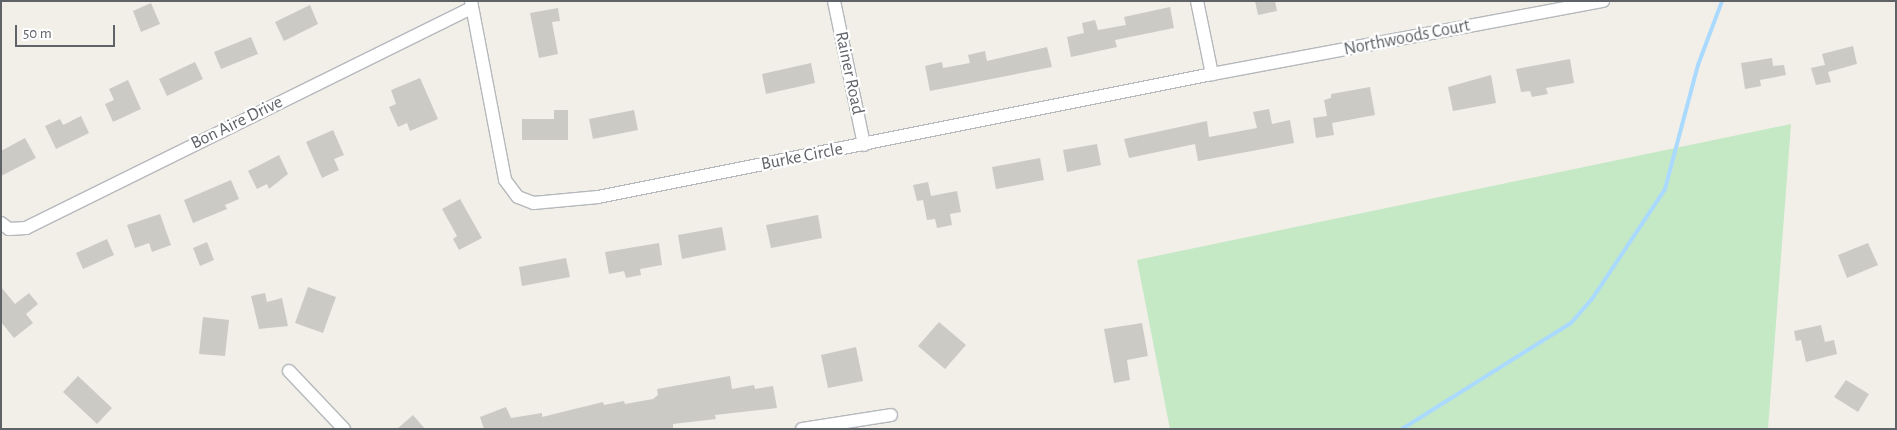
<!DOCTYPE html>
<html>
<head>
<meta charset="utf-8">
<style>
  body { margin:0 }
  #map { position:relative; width:1897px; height:430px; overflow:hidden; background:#f1efe8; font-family:"Alegreya Sans",sans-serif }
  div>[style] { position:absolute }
  .green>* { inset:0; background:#c5e8c5 }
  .stream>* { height:4px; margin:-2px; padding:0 2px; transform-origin:2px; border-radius:2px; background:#aadaff }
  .building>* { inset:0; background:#cccac5 }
  .roads { filter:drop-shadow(1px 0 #b5b8bc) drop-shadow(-1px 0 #b5b8bc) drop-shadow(0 1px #b5b8bc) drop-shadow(0 -1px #b5b8bc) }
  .minor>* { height:12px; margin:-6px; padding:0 6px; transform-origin:6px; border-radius:6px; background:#fff }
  span { translate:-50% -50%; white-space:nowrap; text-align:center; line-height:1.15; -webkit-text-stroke:4.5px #fff; paint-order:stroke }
  .street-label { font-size:18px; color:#5f6368 }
  .frame { position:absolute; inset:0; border:2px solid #5f6368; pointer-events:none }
  .scale { position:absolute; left:15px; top:25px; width:100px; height:22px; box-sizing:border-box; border:2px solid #5f6368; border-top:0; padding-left:6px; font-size:15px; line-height:18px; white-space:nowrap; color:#5f6368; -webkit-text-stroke:4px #fff; paint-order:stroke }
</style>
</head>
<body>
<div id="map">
  <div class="green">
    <div style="clip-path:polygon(1791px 124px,1768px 429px,1170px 429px,1137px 260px)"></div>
  </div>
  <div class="stream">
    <div style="left:1402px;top:429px;width:199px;rotate:-32.1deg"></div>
    <div style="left:1571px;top:323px;width:32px;rotate:-49deg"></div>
    <div style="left:1592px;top:299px;width:132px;rotate:-56.4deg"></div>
    <div style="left:1665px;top:189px;width:128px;rotate:-75.1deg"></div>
    <div style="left:1698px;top:65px;width:68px;rotate:-69.4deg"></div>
  </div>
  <div class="building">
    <div style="clip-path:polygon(1255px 1px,1275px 1px,1277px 11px,1258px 15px)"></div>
    <div style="clip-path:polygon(151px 3px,160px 24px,141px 32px,133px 11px)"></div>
    <div style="clip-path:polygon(310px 5px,318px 24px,284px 41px,275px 22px)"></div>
    <div style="clip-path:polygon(1170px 7px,1174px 28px,1115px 40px,1117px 47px,1071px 57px,1067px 37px,1084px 33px,1082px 23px,1095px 20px,1098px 30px,1126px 25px,1124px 17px)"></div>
    <div style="clip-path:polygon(558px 8px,560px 21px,552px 22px,558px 54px,539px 58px,530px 13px)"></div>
    <div style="clip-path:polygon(251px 37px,258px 54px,221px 69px,214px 52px)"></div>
    <div style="clip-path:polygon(1853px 46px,1857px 64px,1828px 72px,1831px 82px,1816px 85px,1811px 68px,1825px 65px,1822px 54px)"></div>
    <div style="clip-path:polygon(1047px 47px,1052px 67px,930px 91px,925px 66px,942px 62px,943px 68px,970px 63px,968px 55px,985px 51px,987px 61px)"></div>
    <div style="clip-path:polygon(1772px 58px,1773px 66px,1784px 65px,1786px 75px,1760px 80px,1761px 86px,1745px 89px,1741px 63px)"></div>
    <div style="clip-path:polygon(1570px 59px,1574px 83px,1546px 88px,1548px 94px,1532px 97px,1530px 91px,1521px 92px,1516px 69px)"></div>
    <div style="clip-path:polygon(195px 62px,203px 79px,167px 96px,159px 79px)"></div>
    <div style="clip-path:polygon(811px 63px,815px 83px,766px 94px,762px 74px)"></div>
    <div style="clip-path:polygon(1491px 75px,1496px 103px,1453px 111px,1448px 87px)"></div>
    <div style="clip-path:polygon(420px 78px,438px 119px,410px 131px,407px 123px,398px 127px,389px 107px,396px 104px,391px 90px)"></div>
    <div style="clip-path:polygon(128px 80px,141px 109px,113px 122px,105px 104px,114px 100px,109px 89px)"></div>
    <div style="clip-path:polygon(1370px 87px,1375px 115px,1332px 123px,1334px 135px,1316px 138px,1313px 118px,1327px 116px,1324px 100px,1331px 98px,1331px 94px)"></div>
    <div style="clip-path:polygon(1269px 109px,1272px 124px,1290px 120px,1294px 143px,1198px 161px,1195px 144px,1129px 158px,1124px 139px,1207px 121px,1209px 137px,1257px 128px,1253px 112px)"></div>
    <div style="clip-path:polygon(554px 110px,568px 110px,568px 140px,522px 140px,522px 119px,554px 119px)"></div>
    <div style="clip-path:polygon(634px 110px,638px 130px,593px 139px,589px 119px)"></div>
    <div style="clip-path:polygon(81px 116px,89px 133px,56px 149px,45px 126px,60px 119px,63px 125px)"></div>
    <div style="clip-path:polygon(333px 130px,344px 155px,334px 159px,339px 170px,322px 178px,306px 142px)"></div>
    <div style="clip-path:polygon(25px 138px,36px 158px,1px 176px,1px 151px)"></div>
    <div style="clip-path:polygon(1097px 144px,1101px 165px,1067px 172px,1063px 150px)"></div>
    <div style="clip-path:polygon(279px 155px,288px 174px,269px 189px,267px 184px,257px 189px,248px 171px)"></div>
    <div style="clip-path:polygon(1040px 158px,1044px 180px,996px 189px,992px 167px)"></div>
    <div style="clip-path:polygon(231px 180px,239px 199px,225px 205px,227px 209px,193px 223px,184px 200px)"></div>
    <div style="clip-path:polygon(928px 182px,931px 196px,957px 191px,961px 212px,950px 214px,952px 225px,937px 228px,935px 219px,927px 220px,923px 200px,917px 201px,913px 185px)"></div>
    <div style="clip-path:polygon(460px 199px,482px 238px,459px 250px,453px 239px,457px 236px,442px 209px)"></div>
    <div style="clip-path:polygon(160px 214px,171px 245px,152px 252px,149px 243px,135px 248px,127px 225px)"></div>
    <div style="clip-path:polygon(818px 215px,822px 238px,771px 248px,766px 225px)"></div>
    <div style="clip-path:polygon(722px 227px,726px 250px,682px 259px,678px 235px)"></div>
    <div style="clip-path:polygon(107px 239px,114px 255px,83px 269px,76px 253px)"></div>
    <div style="clip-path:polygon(207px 242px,214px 260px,200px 266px,193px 248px)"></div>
    <div style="clip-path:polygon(659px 243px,662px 265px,640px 269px,641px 275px,626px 278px,624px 271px,609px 274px,605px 252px)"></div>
    <div style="clip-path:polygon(1868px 243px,1878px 265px,1847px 278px,1838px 255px)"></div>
    <div style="clip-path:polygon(566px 258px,570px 277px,522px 286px,519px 267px)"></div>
    <div style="clip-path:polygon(1px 287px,15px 304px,29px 293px,38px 304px,26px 314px,33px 323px,14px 338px,1px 322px)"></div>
    <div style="clip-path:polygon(308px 287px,336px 297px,323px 333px,295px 323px)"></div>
    <div style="clip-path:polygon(265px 293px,267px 302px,282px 298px,288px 326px,259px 329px,251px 296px)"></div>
    <div style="clip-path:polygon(203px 317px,229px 320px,225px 356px,199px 354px)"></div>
    <div style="clip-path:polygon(939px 322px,966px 345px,945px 369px,918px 346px)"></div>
    <div style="clip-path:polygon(1142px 323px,1148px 356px,1127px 360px,1130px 380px,1114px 383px,1104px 329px)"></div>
    <div style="clip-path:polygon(1821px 325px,1825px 342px,1834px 340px,1837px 354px,1806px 362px,1801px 340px,1796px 341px,1794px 331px)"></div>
    <div style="clip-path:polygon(856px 347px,863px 381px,828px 388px,821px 355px)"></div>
    <div style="clip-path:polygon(78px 376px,112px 408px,97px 424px,63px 392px)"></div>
    <div style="clip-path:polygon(730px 376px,732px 389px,754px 385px,755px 389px,773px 386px,777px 408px,715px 415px,716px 419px,673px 424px,673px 429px,484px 429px,480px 417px,506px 407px,511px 418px,542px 413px,542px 417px,603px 402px,604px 405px,624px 401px,625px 404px,653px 399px,658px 395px,657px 389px)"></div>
    <div style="clip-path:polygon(1846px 380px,1869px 394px,1858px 412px,1834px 397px)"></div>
    <div style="clip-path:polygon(413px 415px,425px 429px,397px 429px)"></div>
  </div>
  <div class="roads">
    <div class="minor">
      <div style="left:471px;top:1px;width:182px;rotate:79.2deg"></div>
      <div style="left:505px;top:180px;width:21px;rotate:53deg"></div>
      <div style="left:518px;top:197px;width:17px;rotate:21deg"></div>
      <div style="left:534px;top:203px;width:64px;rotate:-5.4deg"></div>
      <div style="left:598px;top:197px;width:626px;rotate:-11.33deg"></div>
      <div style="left:1212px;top:74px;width:398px;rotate:-10.6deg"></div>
      <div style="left:834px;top:1px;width:147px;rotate:78.2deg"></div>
      <div style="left:1197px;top:1px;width:75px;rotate:78.4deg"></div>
      <div style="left:1px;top:223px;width:10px;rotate:37deg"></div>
      <div style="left:9px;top:229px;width:17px;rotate:-3deg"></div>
      <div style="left:26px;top:228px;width:497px;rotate:-26.3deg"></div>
      <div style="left:289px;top:371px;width:80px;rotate:46.5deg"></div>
      <div style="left:802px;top:429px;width:90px;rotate:-8.9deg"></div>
    </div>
  </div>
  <div class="street-label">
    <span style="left:1407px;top:38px;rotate:-11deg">Northwoods Court</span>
    <span style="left:849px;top:73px;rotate:78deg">Rainer Road</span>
    <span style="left:237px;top:123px;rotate:-26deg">Bon Aire Drive</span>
    <span style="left:802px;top:157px;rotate:-11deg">Burke Circle</span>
  </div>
  <div class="frame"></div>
  <div class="scale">50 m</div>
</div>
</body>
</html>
